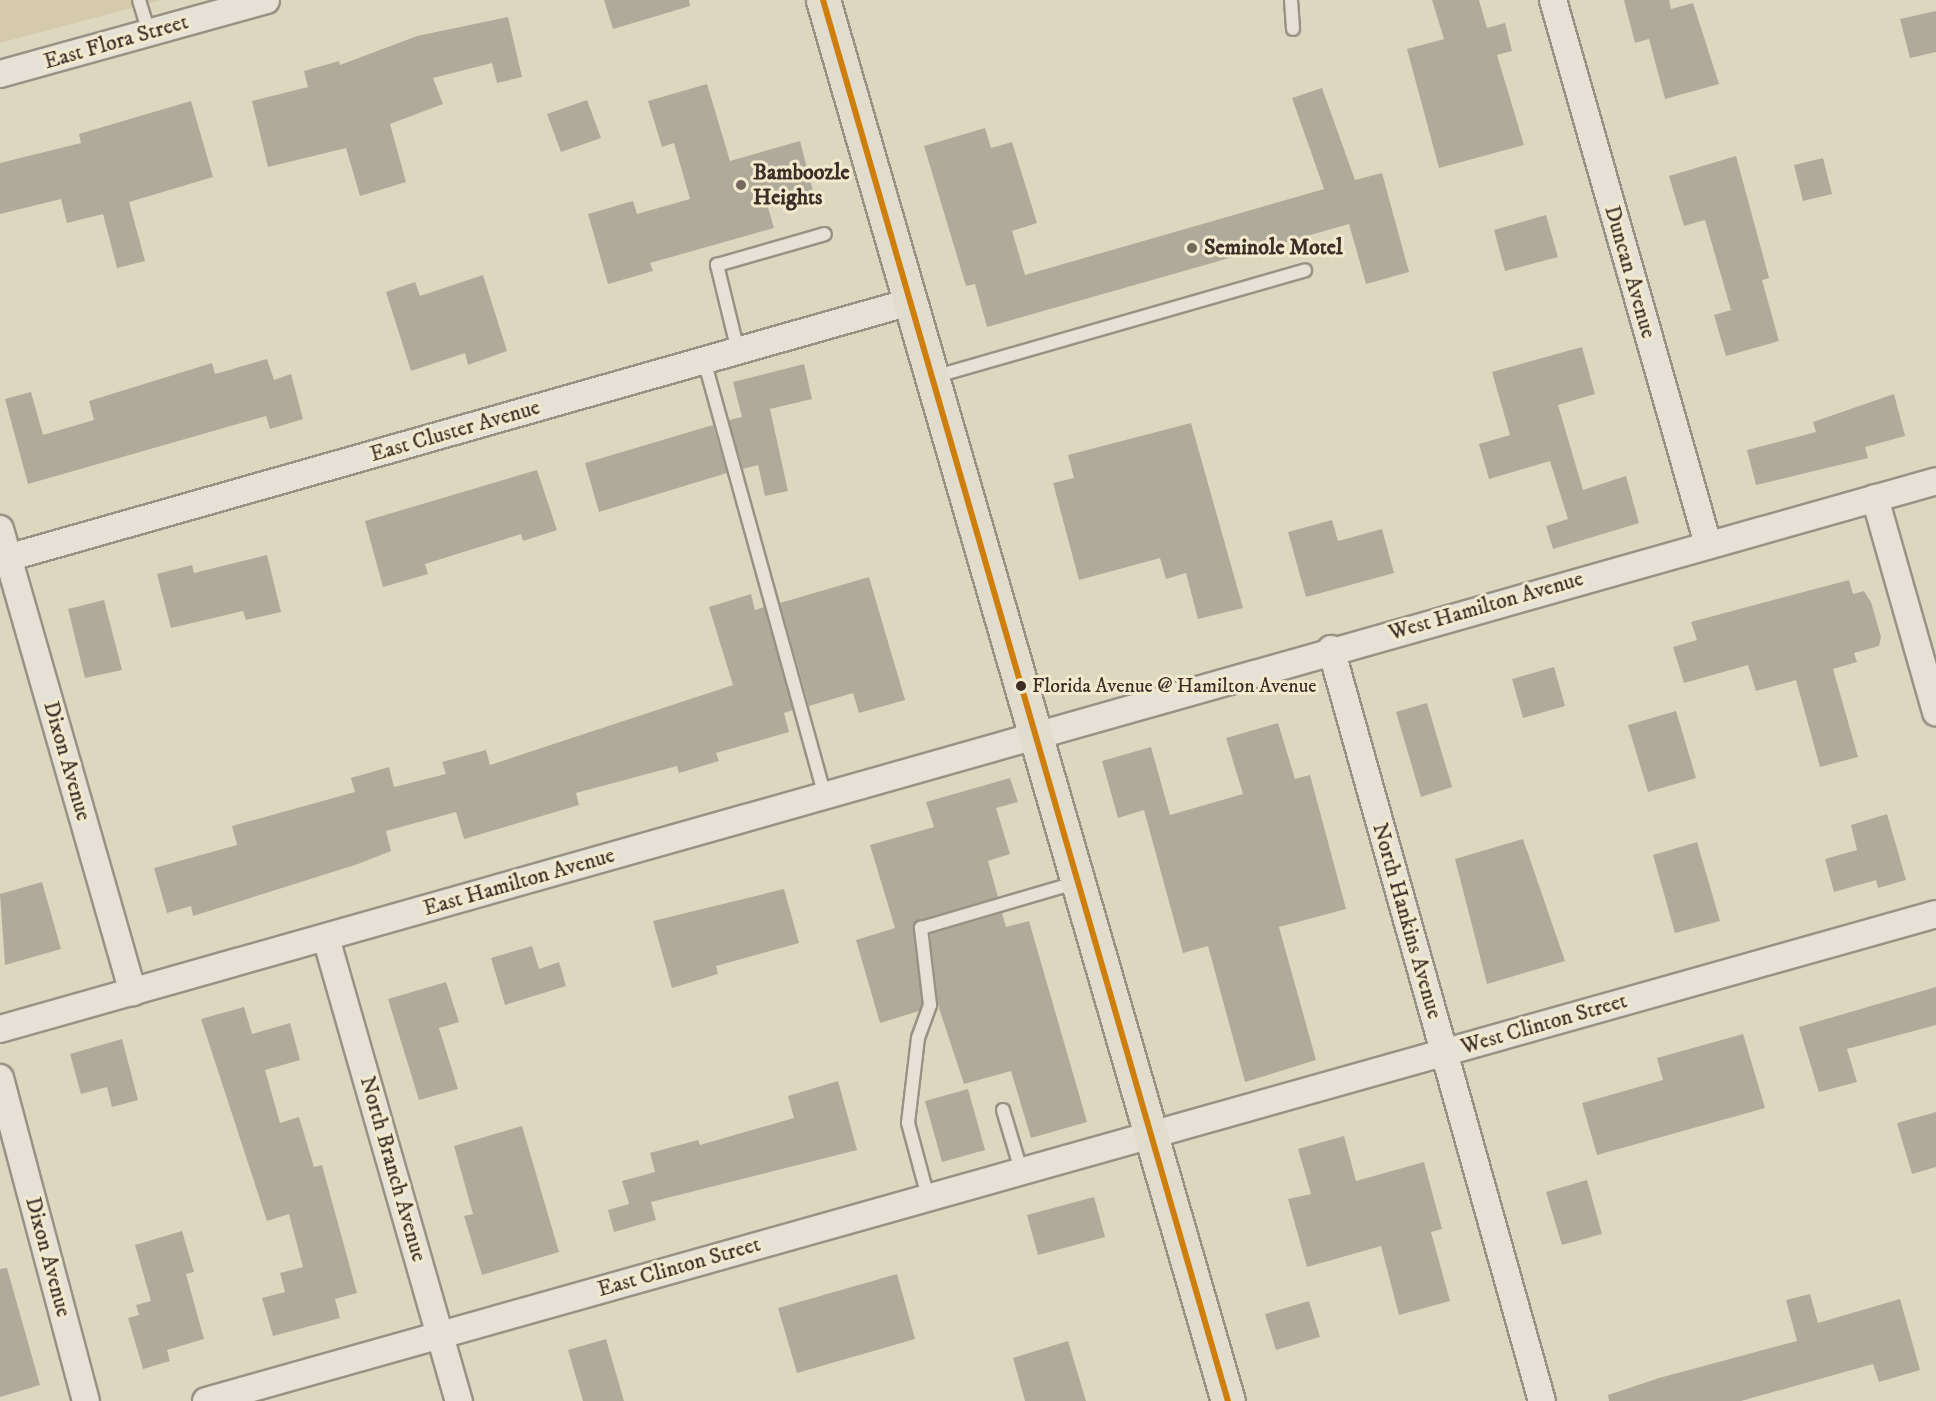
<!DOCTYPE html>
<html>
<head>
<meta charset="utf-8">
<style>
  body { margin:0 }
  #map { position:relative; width:1936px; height:1401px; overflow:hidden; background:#ded7c0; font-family:"IM FELL DW Pica",serif }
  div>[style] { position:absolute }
  .green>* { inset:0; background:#d5caac }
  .building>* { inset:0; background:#b0aa9b }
  .roads { filter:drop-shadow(2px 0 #989284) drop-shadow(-2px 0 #989284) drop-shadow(0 2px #989284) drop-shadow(0 -2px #989284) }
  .lane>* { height:12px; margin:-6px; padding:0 6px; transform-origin:6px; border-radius:6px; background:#e5e1d6 }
  .street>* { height:26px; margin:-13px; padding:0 13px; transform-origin:13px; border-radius:13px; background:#e5e1d6 }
  .primary>* { height:33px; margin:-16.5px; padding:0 16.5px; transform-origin:16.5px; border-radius:16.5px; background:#e1dcce }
  .bus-1>* { height:6px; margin:-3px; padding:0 3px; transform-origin:3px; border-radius:3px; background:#ce7e0a }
  .dots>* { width:16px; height:16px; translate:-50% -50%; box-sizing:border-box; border:3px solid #f2eace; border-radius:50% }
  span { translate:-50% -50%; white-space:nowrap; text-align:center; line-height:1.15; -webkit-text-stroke:6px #f2eace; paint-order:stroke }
  .bus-label { font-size:20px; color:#3d2d26 }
  .left { translate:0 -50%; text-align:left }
  .street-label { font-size:22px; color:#3d2d26 }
  .poi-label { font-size:22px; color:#3d2d26; font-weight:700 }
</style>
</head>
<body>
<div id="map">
  <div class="green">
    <div style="clip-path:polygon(0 0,162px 0,0 43px)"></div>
  </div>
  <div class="building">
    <div style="clip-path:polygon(604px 0,689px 0,690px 6px,613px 29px)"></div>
    <div style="clip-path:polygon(1432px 0,1479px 0,1487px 28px,1505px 23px,1512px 51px,1497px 55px,1524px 145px,1439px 168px,1407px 49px,1444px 39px)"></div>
    <div style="clip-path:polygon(1624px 0,1669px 0,1671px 9px,1693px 3px,1719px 84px,1665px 99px,1649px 39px,1635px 43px)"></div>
    <div style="clip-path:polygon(1936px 11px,1936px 52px,1910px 58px,1900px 19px)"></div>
    <div style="clip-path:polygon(508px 17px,522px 77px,497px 83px,492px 63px,433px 78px,443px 104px,390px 124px,406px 182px,360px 196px,346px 148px,268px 167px,252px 101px,308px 87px,304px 71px,339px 61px,340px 65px,417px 36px)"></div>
    <div style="clip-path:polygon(707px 84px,730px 161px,800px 141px,813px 191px,767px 204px,774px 228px,650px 263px,653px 271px,608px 284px,588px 214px,633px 201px,637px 214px,690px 199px,674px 143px,662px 147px,648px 101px)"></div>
    <div style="clip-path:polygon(1322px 88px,1355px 180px,1382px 173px,1409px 272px,1366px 284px,1349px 224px,987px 327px,975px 284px,966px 286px,924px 146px,985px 128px,991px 148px,1012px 142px,1037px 223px,1012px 231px,1025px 275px,1324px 189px,1292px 98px)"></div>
    <div style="clip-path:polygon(587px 100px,601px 138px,561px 152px,547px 114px)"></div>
    <div style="clip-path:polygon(191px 101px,213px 177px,129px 202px,145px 261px,117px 268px,103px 214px,67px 223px,61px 199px,0 214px,0 163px,81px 143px,79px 134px)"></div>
    <div style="clip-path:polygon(1736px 156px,1769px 278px,1762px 280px,1779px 341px,1726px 356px,1714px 315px,1731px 310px,1705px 220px,1684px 226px,1669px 176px)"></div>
    <div style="clip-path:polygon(1823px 158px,1832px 194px,1803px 201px,1794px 165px)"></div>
    <div style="clip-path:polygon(1546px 215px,1558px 257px,1505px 271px,1494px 230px)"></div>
    <div style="clip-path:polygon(483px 275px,507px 351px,468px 365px,465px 353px,411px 371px,386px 292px,415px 282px,420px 296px)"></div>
    <div style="clip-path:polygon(1582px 347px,1595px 394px,1558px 405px,1583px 490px,1626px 476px,1639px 523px,1553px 549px,1546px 526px,1568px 519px,1550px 461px,1489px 479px,1479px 444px,1510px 435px,1492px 372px)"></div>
    <div style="clip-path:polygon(267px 359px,274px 380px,291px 374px,303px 419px,270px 429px,266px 416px,28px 484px,5px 399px,31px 392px,43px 435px,94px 420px,89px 401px,212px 363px,215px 374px)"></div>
    <div style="clip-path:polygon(804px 364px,812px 399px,770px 409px,788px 491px,765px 496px,758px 465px,743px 469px,729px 420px,742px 417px,733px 382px)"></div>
    <div style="clip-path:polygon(1894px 394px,1905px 436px,1865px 447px,1868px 458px,1756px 485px,1747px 450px,1816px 432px,1813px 422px)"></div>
    <div style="clip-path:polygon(1191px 423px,1243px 608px,1198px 619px,1186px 573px,1166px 579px,1160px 558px,1079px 580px,1053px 483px,1074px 478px,1068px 455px)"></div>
    <div style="clip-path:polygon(713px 425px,727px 473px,599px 512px,585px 463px)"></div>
    <div style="clip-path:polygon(537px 470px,557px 530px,523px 541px,521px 534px,425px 564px,428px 574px,383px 587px,365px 521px)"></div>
    <div style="clip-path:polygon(1332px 520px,1338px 541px,1382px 529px,1394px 573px,1306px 597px,1288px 532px)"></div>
    <div style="clip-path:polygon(267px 555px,281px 612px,246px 620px,243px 611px,171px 628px,157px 574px,192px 565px,194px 573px)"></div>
    <div style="clip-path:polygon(869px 577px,905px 700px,859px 713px,853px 693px,809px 706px,780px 603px)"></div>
    <div style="clip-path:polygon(1849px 580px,1853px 594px,1864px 591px,1871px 602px,1881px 637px,1879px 646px,1854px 653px,1857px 662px,1833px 669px,1858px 757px,1820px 767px,1796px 680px,1756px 691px,1748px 665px,1684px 683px,1673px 647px,1697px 640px,1691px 622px)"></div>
    <div style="clip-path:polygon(751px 594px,755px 610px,764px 607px,793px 710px,784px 713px,789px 732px,716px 753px,719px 761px,679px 773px,677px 766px,576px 793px,579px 805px,464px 839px,456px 812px,386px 831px,391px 851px,358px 864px,193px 916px,191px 906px,167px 913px,154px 868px,237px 845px,232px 826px,355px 792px,351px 778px,389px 767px,394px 787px,446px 774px,442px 762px,486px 750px,490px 765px,733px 685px,709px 607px)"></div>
    <div style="clip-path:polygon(104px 600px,122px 670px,85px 678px,68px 609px)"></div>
    <div style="clip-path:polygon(1554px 667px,1565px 706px,1523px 718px,1512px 679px)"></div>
    <div style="clip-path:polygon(1427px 703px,1452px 787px,1421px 797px,1396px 712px)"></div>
    <div style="clip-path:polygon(1676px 711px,1696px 778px,1648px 792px,1628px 725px)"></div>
    <div style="clip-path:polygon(1278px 723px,1295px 779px,1310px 775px,1346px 909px,1279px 927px,1316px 1060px,1245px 1082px,1208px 946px,1183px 953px,1144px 810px,1118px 818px,1102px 761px,1151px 747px,1170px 815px,1243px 794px,1226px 738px)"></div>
    <div style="clip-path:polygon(1010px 778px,1018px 802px,996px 808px,1010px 854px,988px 861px,998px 897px,915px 922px,922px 1004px,919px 1011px,880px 1023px,856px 940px,895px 928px,870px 845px,934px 827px,926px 802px)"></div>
    <div style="clip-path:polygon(1887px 814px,1906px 880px,1878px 888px,1876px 880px,1834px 892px,1825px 859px,1857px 850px,1851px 825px)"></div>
    <div style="clip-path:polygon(1523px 839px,1565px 961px,1487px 984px,1455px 859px)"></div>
    <div style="clip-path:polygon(1697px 842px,1720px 921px,1675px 933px,1653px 855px)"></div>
    <div style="clip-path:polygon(42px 882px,61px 949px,5px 965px,0 894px)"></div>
    <div style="clip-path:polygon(784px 889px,799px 943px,716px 966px,718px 974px,672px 988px,653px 921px)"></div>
    <div style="clip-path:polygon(1002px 913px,1006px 927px,1029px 921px,1087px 1122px,1031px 1138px,1011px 1071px,964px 1084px,938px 1005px,930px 934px)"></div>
    <div style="clip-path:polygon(532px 946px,539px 969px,559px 962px,566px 986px,505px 1005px,491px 958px)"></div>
    <div style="clip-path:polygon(446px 982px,459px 1022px,439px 1028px,458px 1089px,419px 1100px,388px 999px)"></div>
    <div style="clip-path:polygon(1936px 987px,1936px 1025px,1847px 1049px,1857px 1082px,1819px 1092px,1799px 1027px)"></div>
    <div style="clip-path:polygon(244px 1007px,252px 1034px,290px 1023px,300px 1060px,265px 1070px,280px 1123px,299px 1117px,314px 1167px,322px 1165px,357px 1293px,335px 1299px,340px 1318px,273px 1336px,262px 1298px,285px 1292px,280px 1273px,303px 1267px,289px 1214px,267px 1221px,201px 1019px)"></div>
    <div style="clip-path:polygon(1743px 1034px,1765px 1108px,1597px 1155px,1582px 1103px,1663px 1080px,1657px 1058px)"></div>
    <div style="clip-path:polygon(122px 1039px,138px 1100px,112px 1107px,107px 1087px,81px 1094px,70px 1054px)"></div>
    <div style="clip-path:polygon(838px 1081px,857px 1150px,651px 1202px,656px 1220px,614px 1232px,608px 1210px,629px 1204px,622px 1181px,655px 1172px,650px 1153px,698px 1140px,700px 1145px,794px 1118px,788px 1096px)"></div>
    <div style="clip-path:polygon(968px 1089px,985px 1150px,942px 1162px,925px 1101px)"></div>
    <div style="clip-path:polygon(1936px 1112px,1936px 1167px,1912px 1174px,1897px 1123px)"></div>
    <div style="clip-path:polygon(522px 1126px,559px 1252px,482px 1275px,464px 1216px,473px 1214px,454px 1146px)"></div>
    <div style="clip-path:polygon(1344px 1136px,1356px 1181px,1424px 1162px,1442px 1229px,1431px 1232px,1450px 1301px,1399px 1315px,1381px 1246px,1307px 1267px,1288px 1199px,1311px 1194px,1298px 1149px)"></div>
    <div style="clip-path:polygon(1587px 1180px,1602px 1234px,1562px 1245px,1546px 1192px)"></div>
    <div style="clip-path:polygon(1094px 1197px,1105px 1237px,1038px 1255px,1027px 1215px)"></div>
    <div style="clip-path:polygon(182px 1231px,194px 1272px,186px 1274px,204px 1339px,167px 1350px,170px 1361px,143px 1369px,128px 1318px,139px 1315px,136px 1305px,151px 1301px,135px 1245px)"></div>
    <div style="clip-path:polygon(7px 1268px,40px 1385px,0 1397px,0 1269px)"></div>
    <div style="clip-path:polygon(897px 1274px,915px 1339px,797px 1373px,778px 1308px)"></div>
    <div style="clip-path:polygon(1810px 1294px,1818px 1323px,1900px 1299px,1920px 1370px,1879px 1382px,1873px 1364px,1741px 1401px,1609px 1401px,1608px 1395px,1659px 1378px,1797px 1341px,1786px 1300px)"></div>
    <div style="clip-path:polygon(1309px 1301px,1320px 1337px,1276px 1350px,1265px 1314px)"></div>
    <div style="clip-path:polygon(606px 1339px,624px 1401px,583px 1401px,568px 1350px)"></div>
    <div style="clip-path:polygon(1068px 1341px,1086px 1401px,1025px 1401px,1013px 1358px)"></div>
  </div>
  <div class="roads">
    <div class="lane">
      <div style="left:139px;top:0;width:34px;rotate:73deg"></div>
      <div style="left:1291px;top:0;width:29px;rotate:86deg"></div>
      <div style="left:738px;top:351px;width:89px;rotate:-103.7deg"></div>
      <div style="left:717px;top:265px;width:112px;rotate:-16deg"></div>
      <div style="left:704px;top:360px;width:448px;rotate:74.5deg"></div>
      <div style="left:933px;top:377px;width:387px;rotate:-16deg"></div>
      <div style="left:1003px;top:1110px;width:63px;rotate:73.3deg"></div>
      <div style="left:928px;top:1197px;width:77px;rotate:-105.1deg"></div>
      <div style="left:908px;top:1123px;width:86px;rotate:-83.3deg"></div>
      <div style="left:918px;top:1038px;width:35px;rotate:-70deg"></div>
      <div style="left:930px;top:1005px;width:78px;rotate:-96.7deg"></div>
      <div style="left:921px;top:928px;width:164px;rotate:-16.3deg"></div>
    </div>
    <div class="street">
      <div style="left:1553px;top:0;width:566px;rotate:74.1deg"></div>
      <div style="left:0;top:74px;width:276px;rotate:-15.5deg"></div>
      <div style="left:1875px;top:498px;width:223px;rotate:74.1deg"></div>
      <div style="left:0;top:529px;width:482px;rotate:74deg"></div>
      <div style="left:0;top:560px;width:946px;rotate:-15.83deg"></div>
      <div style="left:1331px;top:649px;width:781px;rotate:74.33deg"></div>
      <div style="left:326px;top:938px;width:482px;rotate:74deg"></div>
      <div style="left:0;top:1029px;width:2012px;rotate:-15.8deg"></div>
      <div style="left:0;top:1078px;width:334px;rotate:75.1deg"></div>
      <div style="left:206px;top:1401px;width:1797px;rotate:-15.72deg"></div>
    </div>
    <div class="primary">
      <div style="left:823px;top:0;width:1458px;rotate:73.88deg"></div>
    </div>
  </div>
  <div class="bus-1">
    <div style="left:823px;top:0;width:1458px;rotate:73.88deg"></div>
  </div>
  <div class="dots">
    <div style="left:741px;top:185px;background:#75685c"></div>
    <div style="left:1192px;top:248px;background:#75685c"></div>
    <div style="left:1021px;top:686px;background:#3d2d26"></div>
  </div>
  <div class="bus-label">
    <span class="left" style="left:1032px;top:686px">Florida Avenue @ Hamilton Avenue</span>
  </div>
  <div class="street-label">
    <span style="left:116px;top:42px;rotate:-16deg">East Flora Street</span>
    <span style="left:1630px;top:272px;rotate:74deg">Duncan Avenue</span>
    <span style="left:455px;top:431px;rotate:-16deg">East Cluster Avenue</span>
    <span style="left:1486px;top:606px;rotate:-16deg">West Hamilton Avenue</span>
    <span style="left:67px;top:761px;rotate:74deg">Dixon Avenue</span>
    <span style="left:519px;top:882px;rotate:-16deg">East Hamilton Avenue</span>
    <span style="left:1407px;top:921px;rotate:74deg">North Hankins Avenue</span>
    <span style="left:1544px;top:1024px;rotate:-16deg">West Clinton Street</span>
    <span style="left:393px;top:1169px;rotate:74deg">North Branch Avenue</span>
    <span style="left:48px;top:1257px;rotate:75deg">Dixon Avenue</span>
    <span style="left:679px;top:1267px;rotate:-16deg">East Clinton Street</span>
  </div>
  <div class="poi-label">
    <span class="left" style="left:753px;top:185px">Bamboozle<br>Heights</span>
    <span class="left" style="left:1204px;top:248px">Seminole Motel</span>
  </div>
</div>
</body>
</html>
